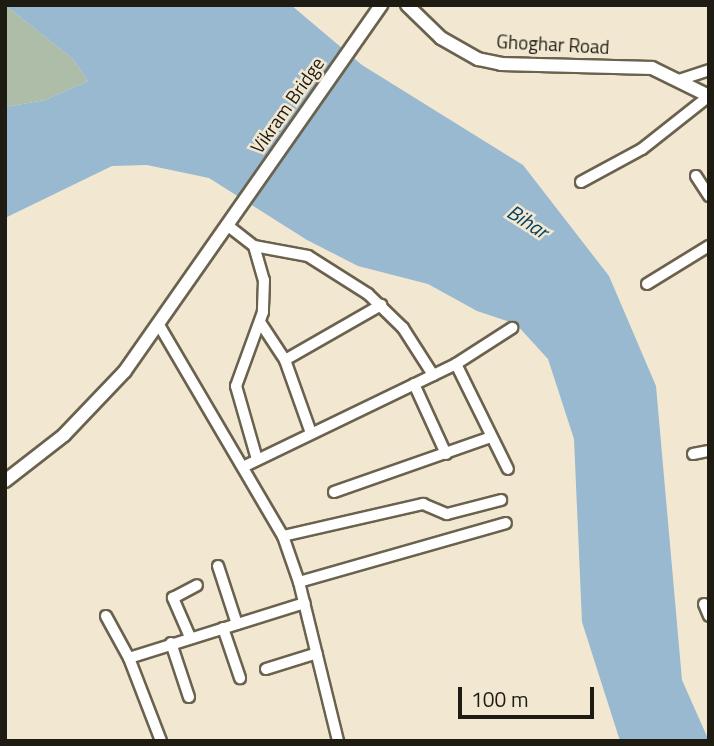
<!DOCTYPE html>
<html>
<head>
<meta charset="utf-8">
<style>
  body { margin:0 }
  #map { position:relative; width:714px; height:746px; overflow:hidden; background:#f2e8d2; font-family:"Titillium Web",sans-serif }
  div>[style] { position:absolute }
  .green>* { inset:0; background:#adbda7 }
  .water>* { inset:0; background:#98b9cf }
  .roads { filter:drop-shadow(2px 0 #6a624e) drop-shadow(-2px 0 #6a624e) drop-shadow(0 2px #6a624e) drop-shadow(0 -2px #6a624e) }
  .minor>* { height:10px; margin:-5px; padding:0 5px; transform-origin:5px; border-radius:5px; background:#fff }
  .tertiary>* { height:12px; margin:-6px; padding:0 6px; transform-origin:6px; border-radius:6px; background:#fff }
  span { translate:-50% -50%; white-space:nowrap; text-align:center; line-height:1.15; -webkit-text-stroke:5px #f2e8d2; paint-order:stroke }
  .street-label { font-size:19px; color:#1e1b13 }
  .water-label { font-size:21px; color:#064363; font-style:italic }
  .frame { position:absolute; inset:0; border:7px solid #1e1b13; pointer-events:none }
  .scale { position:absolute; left:458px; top:687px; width:136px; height:32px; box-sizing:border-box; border:4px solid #1e1b13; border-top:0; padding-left:9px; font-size:21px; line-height:24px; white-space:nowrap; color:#1e1b13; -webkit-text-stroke:5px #f2e8d2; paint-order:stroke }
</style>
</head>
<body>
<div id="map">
  <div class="green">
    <div style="clip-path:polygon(5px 5px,73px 59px,88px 81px,45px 100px,5px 107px)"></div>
  </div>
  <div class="water">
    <div style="clip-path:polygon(5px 5px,291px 5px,362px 65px,523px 165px,609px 276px,656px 386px,682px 680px,709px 741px,620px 741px,582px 622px,574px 439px,548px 359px,516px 324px,477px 311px,428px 284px,358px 266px,307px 240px,209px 178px,147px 165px,112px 166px,5px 218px,5px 107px,45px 100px,88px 81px,73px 59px)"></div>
  </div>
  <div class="roads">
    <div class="minor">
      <div style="left:679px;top:80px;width:32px;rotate:-18deg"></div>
      <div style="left:696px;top:176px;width:24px;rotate:57deg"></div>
      <div style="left:581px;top:182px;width:69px;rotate:-28.4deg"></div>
      <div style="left:642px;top:149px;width:79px;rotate:-38.3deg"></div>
      <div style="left:227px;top:225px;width:34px;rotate:38deg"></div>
      <div style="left:254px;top:246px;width:55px;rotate:10.5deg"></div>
      <div style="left:308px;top:256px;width:71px;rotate:32.3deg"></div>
      <div style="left:368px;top:294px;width:49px;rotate:44.2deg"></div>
      <div style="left:403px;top:328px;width:56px;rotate:57.4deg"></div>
      <div style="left:254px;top:246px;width:35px;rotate:74deg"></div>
      <div style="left:264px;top:280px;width:32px;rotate:92deg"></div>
      <div style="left:263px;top:312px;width:79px;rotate:110deg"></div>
      <div style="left:236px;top:386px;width:76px;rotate:74deg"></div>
      <div style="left:647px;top:284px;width:73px;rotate:-31.5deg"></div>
      <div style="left:260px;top:322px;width:45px;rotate:56.7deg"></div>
      <div style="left:285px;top:360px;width:77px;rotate:70.4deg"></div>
      <div style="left:159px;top:325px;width:245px;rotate:59.6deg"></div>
      <div style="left:283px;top:536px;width:49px;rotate:70.8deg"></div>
      <div style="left:299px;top:582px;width:164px;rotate:76.2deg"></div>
      <div style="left:285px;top:360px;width:111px;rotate:-29.8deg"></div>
      <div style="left:456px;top:364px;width:117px;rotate:63.7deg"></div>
      <div style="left:414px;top:384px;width:77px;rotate:65.4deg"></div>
      <div style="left:693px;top:454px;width:16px;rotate:-11deg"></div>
      <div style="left:245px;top:466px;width:234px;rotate:-25.8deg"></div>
      <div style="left:456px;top:364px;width:67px;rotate:-32.7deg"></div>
      <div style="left:334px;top:492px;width:166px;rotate:-19.3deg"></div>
      <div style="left:283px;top:536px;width:144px;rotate:-12.9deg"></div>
      <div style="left:423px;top:504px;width:26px;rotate:23deg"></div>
      <div style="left:447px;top:514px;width:56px;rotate:-14.5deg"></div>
      <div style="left:218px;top:566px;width:61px;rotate:71.9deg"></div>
      <div style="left:299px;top:582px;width:215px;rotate:-15.9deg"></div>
      <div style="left:704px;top:604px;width:13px;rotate:67deg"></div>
      <div style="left:106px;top:616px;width:48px;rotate:61.3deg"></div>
      <div style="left:129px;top:658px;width:89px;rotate:68.9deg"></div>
      <div style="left:223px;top:628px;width:53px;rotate:71.2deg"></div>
      <div style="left:190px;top:637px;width:43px;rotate:-113.6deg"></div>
      <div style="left:173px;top:598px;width:27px;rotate:-28deg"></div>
      <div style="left:171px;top:643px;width:57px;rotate:71.6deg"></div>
      <div style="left:129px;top:658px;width:184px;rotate:-17.4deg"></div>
      <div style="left:266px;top:669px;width:53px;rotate:-17.4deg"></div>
    </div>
    <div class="tertiary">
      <div style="left:407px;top:5px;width:47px;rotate:44.1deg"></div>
      <div style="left:441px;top:38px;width:43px;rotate:29.6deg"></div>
      <div style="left:478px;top:59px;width:24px;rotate:12deg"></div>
      <div style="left:501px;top:64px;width:151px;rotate:1.5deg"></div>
      <div style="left:652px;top:68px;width:64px;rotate:26.2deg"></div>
      <div style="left:5px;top:481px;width:75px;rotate:-37.9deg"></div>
      <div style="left:64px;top:435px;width:88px;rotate:-46.4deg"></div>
      <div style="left:125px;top:371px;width:447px;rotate:-55deg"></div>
    </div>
  </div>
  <div class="street-label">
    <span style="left:553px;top:44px;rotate:3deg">Ghoghar Road</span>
    <span style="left:287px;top:105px;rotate:-55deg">Vikram Bridge</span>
  </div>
  <div class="water-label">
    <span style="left:528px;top:221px;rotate:33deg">Bihar</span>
  </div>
  <div class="frame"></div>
  <div class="scale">100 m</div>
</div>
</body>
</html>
